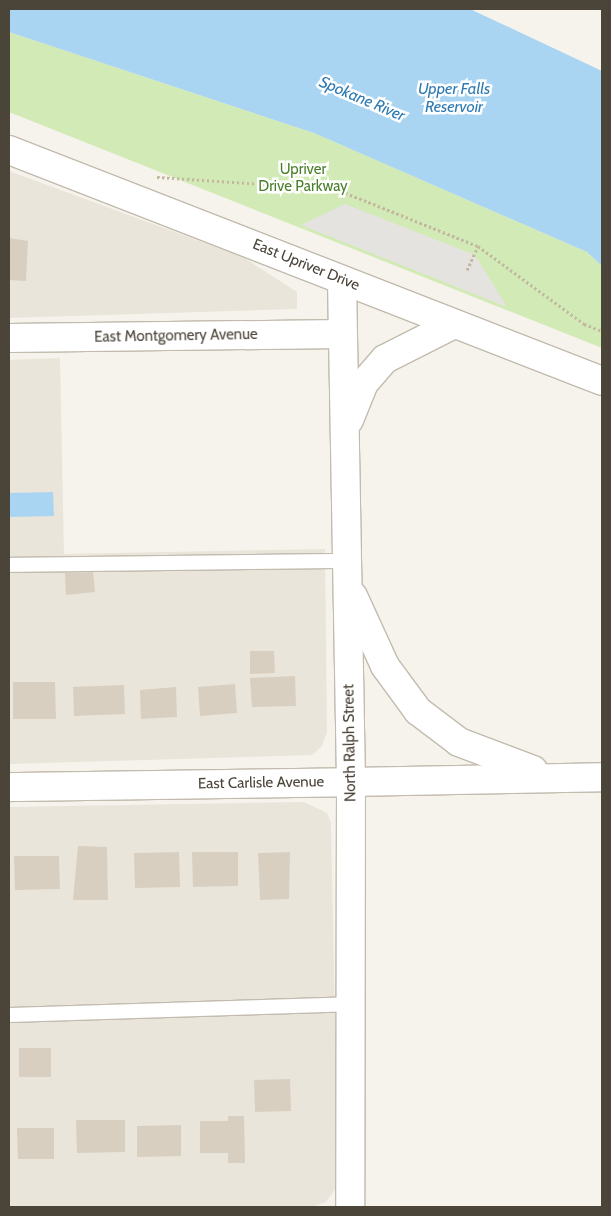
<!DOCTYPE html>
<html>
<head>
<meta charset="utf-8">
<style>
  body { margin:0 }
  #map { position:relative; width:611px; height:1216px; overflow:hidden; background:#f6f3ec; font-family:Cabin,sans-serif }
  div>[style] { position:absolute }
  .residential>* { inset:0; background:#eae5da }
  .green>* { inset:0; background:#d2eab5 }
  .parking>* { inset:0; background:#e5e3e0 }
  .water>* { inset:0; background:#a9d4f2 }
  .building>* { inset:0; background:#d8cfc1 }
  .path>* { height:3px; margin-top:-1.5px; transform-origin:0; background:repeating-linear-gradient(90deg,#c4b79f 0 2.5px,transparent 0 5px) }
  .roads { filter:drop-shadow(1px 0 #c2bbae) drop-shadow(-1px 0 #c2bbae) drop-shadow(0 1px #c2bbae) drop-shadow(0 -1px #c2bbae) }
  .service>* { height:14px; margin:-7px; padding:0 7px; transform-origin:7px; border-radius:7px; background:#fff }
  .minor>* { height:28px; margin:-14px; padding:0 14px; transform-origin:14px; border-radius:14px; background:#fff }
  .tertiary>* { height:28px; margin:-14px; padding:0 14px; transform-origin:14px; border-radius:14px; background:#fff }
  span { translate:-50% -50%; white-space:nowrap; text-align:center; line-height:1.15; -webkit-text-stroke:5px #fff; paint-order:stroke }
  .park-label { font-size:15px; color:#4a7f2a }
  .street-label { font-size:15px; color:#4b4439 }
  .water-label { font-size:16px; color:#2e7ab2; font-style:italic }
  .frame { position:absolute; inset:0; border:10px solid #4b4439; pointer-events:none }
</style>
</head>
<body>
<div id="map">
  <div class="residential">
    <div style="clip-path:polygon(9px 171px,243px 257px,297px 292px,297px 309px,9px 318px)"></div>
    <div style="clip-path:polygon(60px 358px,64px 554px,325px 549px,327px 732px,322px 746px,312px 755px,9px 764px,9px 360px)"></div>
    <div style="clip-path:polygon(304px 802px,327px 813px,331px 823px,338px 1170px,335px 1189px,326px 1202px,314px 1206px,9px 1207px,9px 807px)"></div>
  </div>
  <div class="green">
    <div style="clip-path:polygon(9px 32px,314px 133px,587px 252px,602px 266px,602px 348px,9px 112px)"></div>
  </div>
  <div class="parking">
    <div style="clip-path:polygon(345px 204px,475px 255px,507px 307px,301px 225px)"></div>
  </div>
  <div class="water">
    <div style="clip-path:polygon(9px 9px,470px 9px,602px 71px,602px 266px,587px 252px,314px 133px,9px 32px)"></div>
    <div style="clip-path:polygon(53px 492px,54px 516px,9px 517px,9px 493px)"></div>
  </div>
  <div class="building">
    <div style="clip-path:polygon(9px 238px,28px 241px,26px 281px,9px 280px)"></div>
    <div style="clip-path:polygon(93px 572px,95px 592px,66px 595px,65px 573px)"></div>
    <div style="clip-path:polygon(250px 651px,274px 651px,275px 673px,250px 674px)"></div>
    <div style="clip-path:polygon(295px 676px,296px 706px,252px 707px,250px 678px)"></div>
    <div style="clip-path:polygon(13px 682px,55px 682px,56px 719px,13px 719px)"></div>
    <div style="clip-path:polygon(235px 684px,237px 713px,200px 716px,198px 687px)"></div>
    <div style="clip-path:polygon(124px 685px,125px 714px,74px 716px,73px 687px)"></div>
    <div style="clip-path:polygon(176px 687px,177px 717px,141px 719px,140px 690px)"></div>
    <div style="clip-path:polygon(78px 846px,107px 847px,108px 900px,73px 900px)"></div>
    <div style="clip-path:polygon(179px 852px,180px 887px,135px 888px,134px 853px)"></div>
    <div style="clip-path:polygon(192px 852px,238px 852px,238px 886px,193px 887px)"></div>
    <div style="clip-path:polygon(290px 852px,289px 899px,260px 900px,258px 853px)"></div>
    <div style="clip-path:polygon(14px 856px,59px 856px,60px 889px,15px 890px)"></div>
    <div style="clip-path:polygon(19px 1048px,51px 1048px,51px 1077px,19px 1077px)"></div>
    <div style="clip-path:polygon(290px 1079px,291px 1111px,255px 1112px,254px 1080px)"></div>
    <div style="clip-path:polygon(228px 1116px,244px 1116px,245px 1163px,228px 1163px,228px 1153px,200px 1153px,200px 1121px,228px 1121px)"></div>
    <div style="clip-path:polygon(76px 1120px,125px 1120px,125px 1152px,77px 1153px)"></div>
    <div style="clip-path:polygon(181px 1125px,181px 1156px,137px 1157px,137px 1126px)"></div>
    <div style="clip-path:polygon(17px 1128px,54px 1128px,54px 1159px,18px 1159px)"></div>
  </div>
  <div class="path">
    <div style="left:157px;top:177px;width:179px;rotate:3.8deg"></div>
    <div style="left:336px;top:189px;width:153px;rotate:21.9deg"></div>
    <div style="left:478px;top:246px;width:132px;rotate:36.3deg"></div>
    <div style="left:584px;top:324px;width:19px;rotate:21deg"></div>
    <div style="left:467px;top:270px;width:26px;rotate:-65deg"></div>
  </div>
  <div class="roads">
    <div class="service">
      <div style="left:9px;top:565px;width:338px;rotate:-0.7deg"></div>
      <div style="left:9px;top:1015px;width:341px;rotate:-1.8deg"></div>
    </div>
    <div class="minor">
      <div style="left:9px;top:338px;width:334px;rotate:-0.7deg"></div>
      <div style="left:9px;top:787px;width:342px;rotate:-0.8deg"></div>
      <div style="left:351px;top:782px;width:425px;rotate:90.1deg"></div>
    </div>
    <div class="tertiary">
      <div style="left:9px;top:150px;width:636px;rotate:21.28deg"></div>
      <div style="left:342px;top:280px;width:502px;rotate:88.97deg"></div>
      <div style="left:351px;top:782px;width:251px;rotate:-1.1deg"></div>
      <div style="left:349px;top:420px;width:40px;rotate:-68deg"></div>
      <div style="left:364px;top:383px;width:32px;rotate:-49deg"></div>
      <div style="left:385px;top:359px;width:77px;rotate:-26.9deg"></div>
      <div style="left:353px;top:596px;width:77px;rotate:65.4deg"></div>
      <div style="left:385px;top:666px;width:56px;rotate:53.7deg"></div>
      <div style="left:418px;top:711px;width:51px;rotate:37.1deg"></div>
      <div style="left:459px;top:742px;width:79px;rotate:20.7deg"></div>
    </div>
  </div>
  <div class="park-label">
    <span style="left:303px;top:178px">Upriver<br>Drive Parkway</span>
  </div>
  <div class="street-label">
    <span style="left:306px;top:265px;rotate:22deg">East Upriver Drive</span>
    <span style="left:176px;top:336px;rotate:-1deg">East Montgomery Avenue</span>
    <span style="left:350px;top:743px;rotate:-91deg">North Ralph Street</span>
    <span style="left:261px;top:783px;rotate:-1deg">East Carlisle Avenue</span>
  </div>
  <div class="water-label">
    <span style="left:454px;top:98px">Upper Falls<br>Reservoir</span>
    <span style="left:362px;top:99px;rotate:23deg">Spokane River</span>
  </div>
  <div class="frame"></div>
</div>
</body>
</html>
